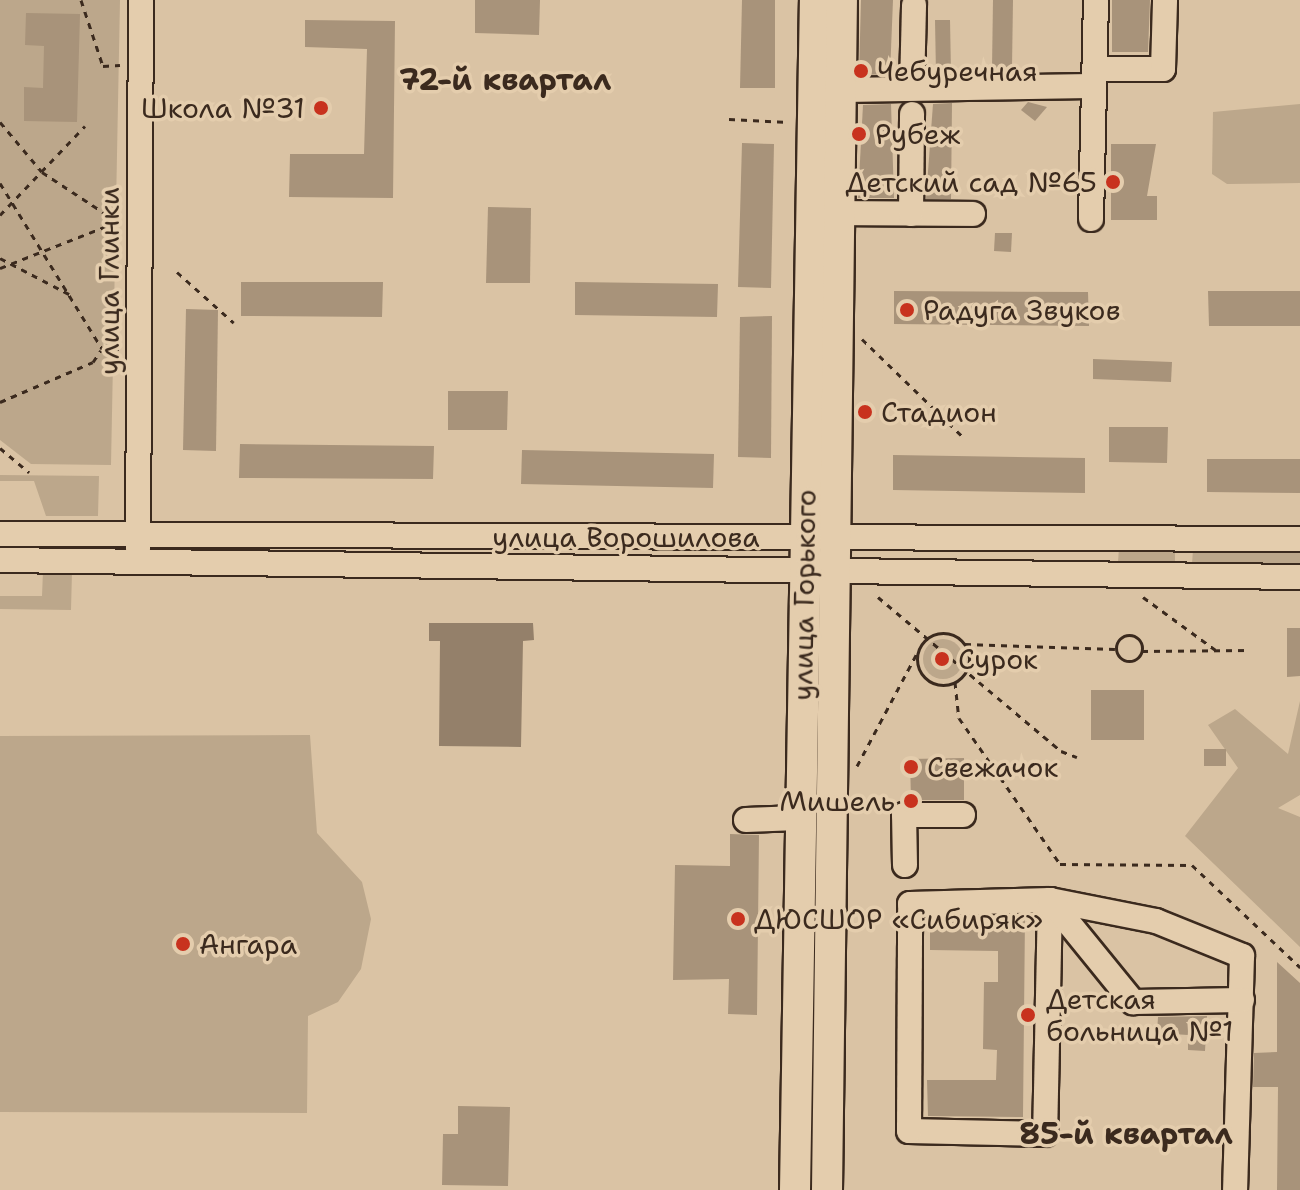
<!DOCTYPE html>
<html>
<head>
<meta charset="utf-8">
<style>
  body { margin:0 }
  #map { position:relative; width:1300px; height:1190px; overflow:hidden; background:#dac3a4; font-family:"Shantell Sans",sans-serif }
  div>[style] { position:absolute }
  .green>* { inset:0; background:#bca78b }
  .round { border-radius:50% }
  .water>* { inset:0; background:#94806a }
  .building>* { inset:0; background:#a8937a }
  .path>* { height:3px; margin-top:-1.5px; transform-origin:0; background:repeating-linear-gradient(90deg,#3b2a1e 0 6px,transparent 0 12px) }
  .path>.ring { margin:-1.5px; padding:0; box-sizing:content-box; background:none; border:3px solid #3b2a1e; border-radius:50% }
  .roads { filter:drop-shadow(2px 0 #3b2a1e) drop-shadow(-2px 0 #3b2a1e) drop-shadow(0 2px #3b2a1e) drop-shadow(0 -2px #3b2a1e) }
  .minor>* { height:24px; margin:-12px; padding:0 12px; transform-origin:12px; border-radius:12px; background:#e4cdad }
  .major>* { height:30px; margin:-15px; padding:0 15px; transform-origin:15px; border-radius:15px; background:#e4cdad }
  .dots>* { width:22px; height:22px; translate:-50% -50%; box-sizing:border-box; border:4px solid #e4cdad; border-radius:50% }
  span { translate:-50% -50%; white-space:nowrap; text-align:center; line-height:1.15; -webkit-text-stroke:7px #e4cdad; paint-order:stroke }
  .poi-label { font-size:28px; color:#3b2a1e }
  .left { translate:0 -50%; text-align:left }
  .right { translate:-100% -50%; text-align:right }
  .street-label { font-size:28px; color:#3b2a1e }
  .neighbourhood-label { font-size:30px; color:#3b2a1e; font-weight:700 }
</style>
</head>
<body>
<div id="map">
  <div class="green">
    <div style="clip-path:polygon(0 0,120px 0,111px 465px,31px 464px,0 440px)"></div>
    <div style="clip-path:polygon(1300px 104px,1300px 183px,1227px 184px,1212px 174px,1213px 112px)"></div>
    <div style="clip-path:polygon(0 475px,99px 476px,98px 516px,46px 516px,34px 481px,0 481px)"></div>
    <div style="clip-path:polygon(1119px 548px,1175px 549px,1175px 563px,1118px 562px)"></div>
    <div style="clip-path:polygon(1193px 550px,1300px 551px,1300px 565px,1192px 564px)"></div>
    <div style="clip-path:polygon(43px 571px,72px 572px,71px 610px,0 609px,0 596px,42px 596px)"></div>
    <div class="round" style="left:923px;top:639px;width:40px;height:40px"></div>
    <div style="clip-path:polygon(1300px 701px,1300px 795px,1278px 808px,1300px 817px,1300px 947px,1185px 836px,1238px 768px,1208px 725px,1235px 709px,1288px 754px)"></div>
    <div style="clip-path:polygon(310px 735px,317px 833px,362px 882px,371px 919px,361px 969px,338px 1002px,308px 1016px,307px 1113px,0 1112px,0 736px)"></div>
  </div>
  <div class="water">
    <div style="clip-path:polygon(429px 623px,533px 623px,534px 640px,523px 641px,521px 747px,439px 746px,440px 641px,429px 641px)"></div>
  </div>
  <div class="building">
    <div style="clip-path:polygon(475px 0,540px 0,539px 35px,475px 33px)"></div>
    <div style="clip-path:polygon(742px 0,775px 0,775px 88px,740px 88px)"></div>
    <div style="clip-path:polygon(861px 0,893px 0,890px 74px,859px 75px)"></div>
    <div style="clip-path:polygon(993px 0,1013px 0,1012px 67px,992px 68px)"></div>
    <div style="clip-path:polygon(1112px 0,1150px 0,1148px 52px,1112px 52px)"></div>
    <div style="clip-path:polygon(26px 13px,80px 14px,77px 122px,24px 121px,24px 87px,43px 88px,44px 46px,25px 45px)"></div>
    <div style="clip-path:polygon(305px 20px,395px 21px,393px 198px,289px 197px,290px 154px,364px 154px,367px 49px,305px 47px)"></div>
    <div style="clip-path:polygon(935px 20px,950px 20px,951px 73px,936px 74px)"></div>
    <div style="clip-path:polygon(1028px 102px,1047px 107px,1035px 121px,1021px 110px)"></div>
    <div style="clip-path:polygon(952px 103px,951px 199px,926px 199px,933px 104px)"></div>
    <div style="clip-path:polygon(891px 104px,894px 198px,858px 198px,863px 105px)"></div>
    <div style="clip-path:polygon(742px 143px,774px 144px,771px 288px,738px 287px)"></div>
    <div style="clip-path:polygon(1111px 144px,1156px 144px,1147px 196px,1157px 196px,1157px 220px,1111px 220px)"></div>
    <div style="clip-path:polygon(488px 207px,531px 208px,530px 283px,486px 283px)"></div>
    <div style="clip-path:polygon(995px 233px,1012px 233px,1011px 252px,994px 251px)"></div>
    <div style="clip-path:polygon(241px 282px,383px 282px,382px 317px,241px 316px)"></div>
    <div style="clip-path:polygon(575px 282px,718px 284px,717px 317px,575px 315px)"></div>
    <div style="clip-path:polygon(894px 291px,1088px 292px,1089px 326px,894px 324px)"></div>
    <div style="clip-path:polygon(1208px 291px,1300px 291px,1300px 326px,1209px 326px)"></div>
    <div style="clip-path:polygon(186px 309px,218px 310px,216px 451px,183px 450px)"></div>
    <div style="clip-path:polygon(772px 316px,771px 458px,738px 457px,740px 317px)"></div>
    <div style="clip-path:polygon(1093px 359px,1172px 362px,1171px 382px,1093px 379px)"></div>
    <div style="clip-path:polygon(448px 391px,508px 391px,507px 430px,448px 430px)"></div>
    <div style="clip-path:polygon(1109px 427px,1168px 427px,1167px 463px,1109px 462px)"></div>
    <div style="clip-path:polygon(240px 444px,434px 446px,433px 479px,239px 478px)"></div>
    <div style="clip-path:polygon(522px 450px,714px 454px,713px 488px,521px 484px)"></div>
    <div style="clip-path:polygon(893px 455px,1085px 458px,1085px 493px,893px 490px)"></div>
    <div style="clip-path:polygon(1207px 459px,1300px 459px,1300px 493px,1207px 492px)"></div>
    <div style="clip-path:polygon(1287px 628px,1300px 628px,1300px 676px,1287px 677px)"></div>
    <div style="clip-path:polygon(1091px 690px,1144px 690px,1144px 740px,1091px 740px)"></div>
    <div style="clip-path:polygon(1204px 749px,1226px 749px,1226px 766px,1204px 766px)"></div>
    <div style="clip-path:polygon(964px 758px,964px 800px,911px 800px,910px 759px)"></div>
    <div style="clip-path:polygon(730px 834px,759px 835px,757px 1015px,728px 1014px,729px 979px,673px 980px,675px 865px,730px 866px)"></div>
    <div style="clip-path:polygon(1025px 916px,1023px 1117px,928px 1116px,927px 1080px,996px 1080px,997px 1050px,983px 1049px,984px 982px,998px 982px,998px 951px,930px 950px,930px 918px)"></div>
    <div style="clip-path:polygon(1277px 962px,1300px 983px,1300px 1190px,1277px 1190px,1278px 1087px,1253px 1087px,1254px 1053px,1277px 1052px)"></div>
    <div style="clip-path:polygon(1207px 1016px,1205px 1051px,1188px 1050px,1188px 1035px,1157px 1033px,1158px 1017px)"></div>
    <div style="clip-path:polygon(458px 1106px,510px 1107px,508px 1186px,442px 1185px,443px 1134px,458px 1134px)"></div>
  </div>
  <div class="path">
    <div style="left:81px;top:0;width:70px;rotate:71.6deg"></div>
    <div style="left:103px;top:66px;width:17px;rotate:-3deg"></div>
    <div style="left:729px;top:119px;width:60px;rotate:2.9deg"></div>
    <div style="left:0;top:122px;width:65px;rotate:50deg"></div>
    <div style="left:42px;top:172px;width:91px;rotate:33.3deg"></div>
    <div style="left:0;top:183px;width:195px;rotate:58.4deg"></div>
    <div style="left:102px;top:349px;width:17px"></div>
    <div style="left:0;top:215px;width:123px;rotate:-46.3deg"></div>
    <div style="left:0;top:258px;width:78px;rotate:27.6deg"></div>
    <div style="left:0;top:268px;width:126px;rotate:-21.5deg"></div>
    <div style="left:177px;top:272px;width:76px;rotate:41.8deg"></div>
    <div style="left:862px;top:339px;width:142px;rotate:44.1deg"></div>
    <div style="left:0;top:402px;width:101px;rotate:-23.3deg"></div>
    <div style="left:93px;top:362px;width:14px;rotate:-56deg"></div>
    <div style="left:0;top:448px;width:38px;rotate:40deg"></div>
    <div style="left:878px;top:597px;width:239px;rotate:40.1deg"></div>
    <div style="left:1061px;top:751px;width:17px;rotate:21deg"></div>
    <div style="left:1143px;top:597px;width:92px;rotate:36.1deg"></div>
    <div class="ring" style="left:917px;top:633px;width:49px;height:49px"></div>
    <div class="ring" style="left:1116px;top:635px;width:23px;height:23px"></div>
    <div style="left:965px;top:644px;width:150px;rotate:1.9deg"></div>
    <div style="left:1142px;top:651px;width:108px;rotate:-0.5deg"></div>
    <div style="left:955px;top:682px;width:36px;rotate:84deg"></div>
    <div style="left:959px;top:718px;width:178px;rotate:55.3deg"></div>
    <div style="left:1060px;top:864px;width:132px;rotate:0.4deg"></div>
    <div style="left:1192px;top:865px;width:149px;rotate:43.4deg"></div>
    <div style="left:857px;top:766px;width:128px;rotate:-62deg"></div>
  </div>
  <div class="roads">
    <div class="minor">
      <div style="left:1094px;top:69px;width:69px"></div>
      <div style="left:1163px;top:69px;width:69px;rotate:-88.3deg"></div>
      <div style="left:912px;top:88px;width:83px;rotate:-88.6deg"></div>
      <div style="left:841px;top:90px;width:253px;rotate:-0.9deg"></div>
      <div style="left:839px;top:213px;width:134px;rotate:0.4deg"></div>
      <div style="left:911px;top:214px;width:100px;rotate:-89.4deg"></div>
      <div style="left:1091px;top:219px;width:219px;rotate:-88.7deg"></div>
      <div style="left:0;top:534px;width:1300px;rotate:0.22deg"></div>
      <div style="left:138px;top:549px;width:549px;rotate:-89.69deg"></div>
      <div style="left:0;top:560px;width:1300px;rotate:0.75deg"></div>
      <div style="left:746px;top:820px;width:52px;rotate:-2.2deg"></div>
      <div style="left:905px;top:865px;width:50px;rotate:-91.1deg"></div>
      <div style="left:904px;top:815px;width:59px"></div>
      <div style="left:1050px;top:900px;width:234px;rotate:91.2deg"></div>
      <div style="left:1045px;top:1134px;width:136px;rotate:-178.7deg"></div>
      <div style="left:909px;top:1131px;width:227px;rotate:-89.7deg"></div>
      <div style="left:910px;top:904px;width:140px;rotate:-1.6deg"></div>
      <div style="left:1050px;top:900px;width:108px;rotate:11.2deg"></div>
      <div style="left:1156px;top:921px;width:93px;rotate:22.1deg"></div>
      <div style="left:1242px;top:956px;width:234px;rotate:91.7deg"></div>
      <div style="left:1050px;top:900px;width:132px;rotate:50.9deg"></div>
      <div style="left:1133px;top:1002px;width:109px;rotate:-1.1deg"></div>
    </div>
    <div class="major">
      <div style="left:795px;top:1190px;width:1190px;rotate:-89.04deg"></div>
      <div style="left:827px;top:1190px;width:1190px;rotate:-89.28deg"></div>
    </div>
  </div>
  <div class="dots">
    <div style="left:861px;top:71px;background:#c8321e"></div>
    <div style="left:321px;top:108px;background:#c8321e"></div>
    <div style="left:859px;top:134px;background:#c8321e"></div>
    <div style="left:1113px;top:182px;background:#c8321e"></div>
    <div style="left:907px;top:310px;background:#c8321e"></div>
    <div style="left:865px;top:412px;background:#c8321e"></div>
    <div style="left:942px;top:659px;background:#c8321e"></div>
    <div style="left:911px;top:767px;background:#c8321e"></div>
    <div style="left:911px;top:801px;background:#c8321e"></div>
    <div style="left:738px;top:919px;background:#c8321e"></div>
    <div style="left:183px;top:944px;background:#c8321e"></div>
    <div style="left:1028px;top:1015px;background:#c8321e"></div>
  </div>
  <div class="poi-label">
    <span class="left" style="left:877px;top:71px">Чебуречная</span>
    <span class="right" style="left:305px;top:108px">Школа №31</span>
    <span class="left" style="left:875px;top:134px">Рубеж</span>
    <span class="right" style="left:1097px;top:182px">Детский сад №65</span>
    <span class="left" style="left:923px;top:310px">Радуга Звуков</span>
    <span class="left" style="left:881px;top:412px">Стадион</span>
    <span class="left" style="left:958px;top:659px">Сурок</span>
    <span class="left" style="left:927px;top:767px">Свежачок</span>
    <span class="right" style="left:895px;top:801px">Мишель</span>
    <span class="left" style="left:754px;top:919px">ДЮСШОР «Сибиряк»</span>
    <span class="left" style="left:199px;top:944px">Ангара</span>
    <span class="left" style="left:1046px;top:1015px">Детская<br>больница №1</span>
  </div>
  <div class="street-label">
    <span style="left:109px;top:281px;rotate:-90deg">улица Глинки</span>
    <span style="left:626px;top:537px">улица Ворошилова</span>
    <span style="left:804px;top:595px;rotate:-89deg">улица Горького</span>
  </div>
  <div class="neighbourhood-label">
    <span style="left:505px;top:80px">72-й квартал</span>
    <span style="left:1126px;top:1134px">85-й квартал</span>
  </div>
</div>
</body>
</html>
